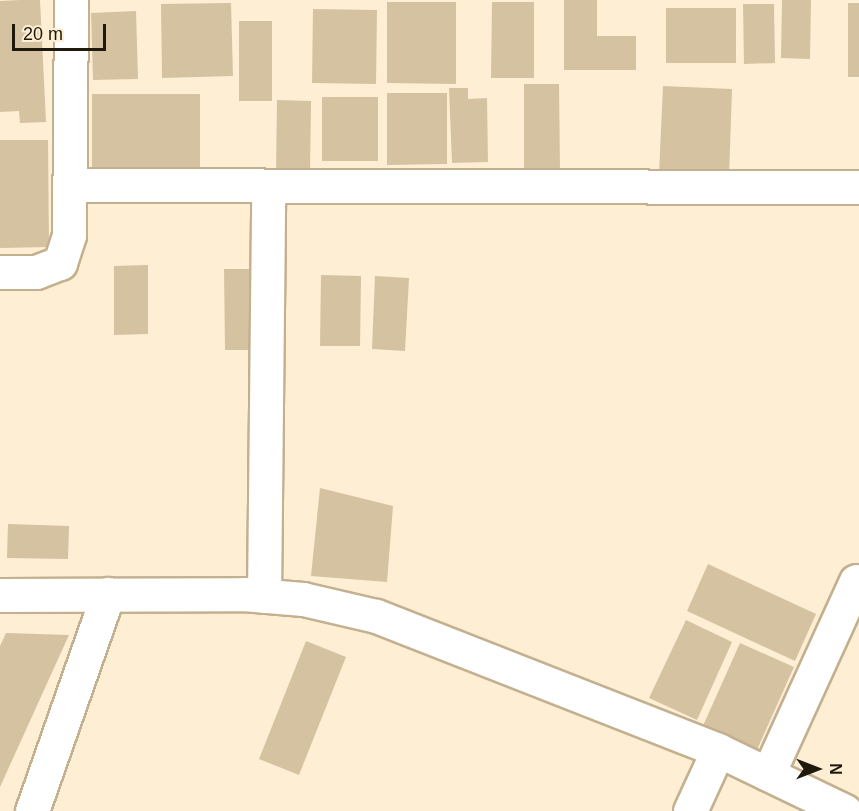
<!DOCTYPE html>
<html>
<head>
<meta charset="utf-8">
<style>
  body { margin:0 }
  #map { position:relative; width:859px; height:811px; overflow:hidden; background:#feeed3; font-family:Helvetica,sans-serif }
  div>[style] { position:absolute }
  .building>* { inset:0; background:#d5c2a1 }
  .roads { filter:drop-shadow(2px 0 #c3b08f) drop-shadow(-2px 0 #c3b08f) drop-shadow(0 2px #c3b08f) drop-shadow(0 -2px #c3b08f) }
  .minor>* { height:33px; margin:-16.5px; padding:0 16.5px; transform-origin:16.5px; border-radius:16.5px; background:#fff }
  span { translate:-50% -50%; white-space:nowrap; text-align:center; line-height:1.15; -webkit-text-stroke:6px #feeed3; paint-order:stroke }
  .north { position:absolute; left:787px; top:739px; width:60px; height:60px; -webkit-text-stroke:4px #feeed3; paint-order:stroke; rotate:90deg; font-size:16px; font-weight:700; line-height:24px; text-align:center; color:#1f180c }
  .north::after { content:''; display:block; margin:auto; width:21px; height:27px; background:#1f180c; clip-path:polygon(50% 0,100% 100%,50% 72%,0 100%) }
  .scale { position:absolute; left:12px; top:24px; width:94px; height:27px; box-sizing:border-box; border:3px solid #1f180c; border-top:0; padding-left:8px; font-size:18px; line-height:21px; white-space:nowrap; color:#1f180c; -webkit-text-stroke:4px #feeed3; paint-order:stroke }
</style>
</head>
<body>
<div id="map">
  <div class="building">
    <div style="clip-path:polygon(21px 0,40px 0,46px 122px,20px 123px,19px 111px,0 112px,0 1px)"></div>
    <div style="clip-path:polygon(564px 0,597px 0,597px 36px,636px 36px,636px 70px,564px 70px)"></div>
    <div style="clip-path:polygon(782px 0,811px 0,810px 59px,781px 58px)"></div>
    <div style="clip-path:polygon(387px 2px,456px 2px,456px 84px,387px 83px)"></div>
    <div style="clip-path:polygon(492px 2px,534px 2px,534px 78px,491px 78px)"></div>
    <div style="clip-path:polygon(231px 3px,233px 76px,162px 78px,161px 4px)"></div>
    <div style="clip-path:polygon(848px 3px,859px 3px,859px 77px,848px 77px)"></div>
    <div style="clip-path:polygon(743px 4px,774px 4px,775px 63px,744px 64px)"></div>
    <div style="clip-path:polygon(666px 8px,736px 8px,736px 63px,666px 63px)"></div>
    <div style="clip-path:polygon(313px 9px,377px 10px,376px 84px,312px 83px)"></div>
    <div style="clip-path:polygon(136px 11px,138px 79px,93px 80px,91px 13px)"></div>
    <div style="clip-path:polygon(239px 21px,272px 21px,272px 101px,239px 101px)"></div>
    <div style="clip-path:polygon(524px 84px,559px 84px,560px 170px,524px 170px)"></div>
    <div style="clip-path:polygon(663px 86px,732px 89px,729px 177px,659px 174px)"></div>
    <div style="clip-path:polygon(449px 88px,468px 88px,468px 99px,487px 98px,488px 162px,452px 163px)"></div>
    <div style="clip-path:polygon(387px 93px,447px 93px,447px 164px,387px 165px)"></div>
    <div style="clip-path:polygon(92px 94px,200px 94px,200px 172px,92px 172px)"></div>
    <div style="clip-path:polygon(322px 97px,378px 97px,378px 161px,322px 161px)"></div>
    <div style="clip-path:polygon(277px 100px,311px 101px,310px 176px,276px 175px)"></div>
    <div style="clip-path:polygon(0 140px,48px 140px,49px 247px,0 248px)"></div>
    <div style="clip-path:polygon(148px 265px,148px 334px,114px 335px,114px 266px)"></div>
    <div style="clip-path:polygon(224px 269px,258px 269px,259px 350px,225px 350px)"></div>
    <div style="clip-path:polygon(321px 275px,361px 276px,360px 346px,320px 346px)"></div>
    <div style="clip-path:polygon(375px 276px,409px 278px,405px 351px,372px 349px)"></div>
    <div style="clip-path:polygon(320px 488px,393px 506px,387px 582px,311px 576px)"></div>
    <div style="clip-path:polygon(8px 524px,69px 526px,68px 559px,7px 558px)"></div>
    <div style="clip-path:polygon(708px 564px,816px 614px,795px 661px,687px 611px)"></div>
    <div style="clip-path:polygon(686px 620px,732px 642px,697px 720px,649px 698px)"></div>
    <div style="clip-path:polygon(6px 633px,69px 635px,0 787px,0 646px)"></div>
    <div style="clip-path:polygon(306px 641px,346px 657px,299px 775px,259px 759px)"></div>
    <div style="clip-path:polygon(740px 643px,794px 667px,756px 752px,702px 728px)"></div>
  </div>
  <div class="roads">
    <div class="minor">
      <div style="left:70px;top:185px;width:789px;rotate:0.15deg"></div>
      <div style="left:0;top:272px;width:36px"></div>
      <div style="left:36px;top:272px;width:26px;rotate:-21deg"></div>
      <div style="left:60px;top:263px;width:29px;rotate:-72deg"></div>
      <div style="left:69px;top:235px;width:235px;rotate:-89.5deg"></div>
      <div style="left:0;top:595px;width:243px;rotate:-0.2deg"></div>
      <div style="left:243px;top:594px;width:60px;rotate:4.8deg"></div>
      <div style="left:303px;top:599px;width:75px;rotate:13.1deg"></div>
      <div style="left:376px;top:616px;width:367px;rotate:21.4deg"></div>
      <div style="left:718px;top:750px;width:141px;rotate:25.7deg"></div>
      <div style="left:264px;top:596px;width:410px;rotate:-89.4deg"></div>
      <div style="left:768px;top:774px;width:212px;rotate:-65.5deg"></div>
      <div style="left:32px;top:811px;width:230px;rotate:-70.7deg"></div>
      <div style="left:690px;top:811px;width:67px;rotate:-65.3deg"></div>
    </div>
  </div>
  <div class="north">N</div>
  <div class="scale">20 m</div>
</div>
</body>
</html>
